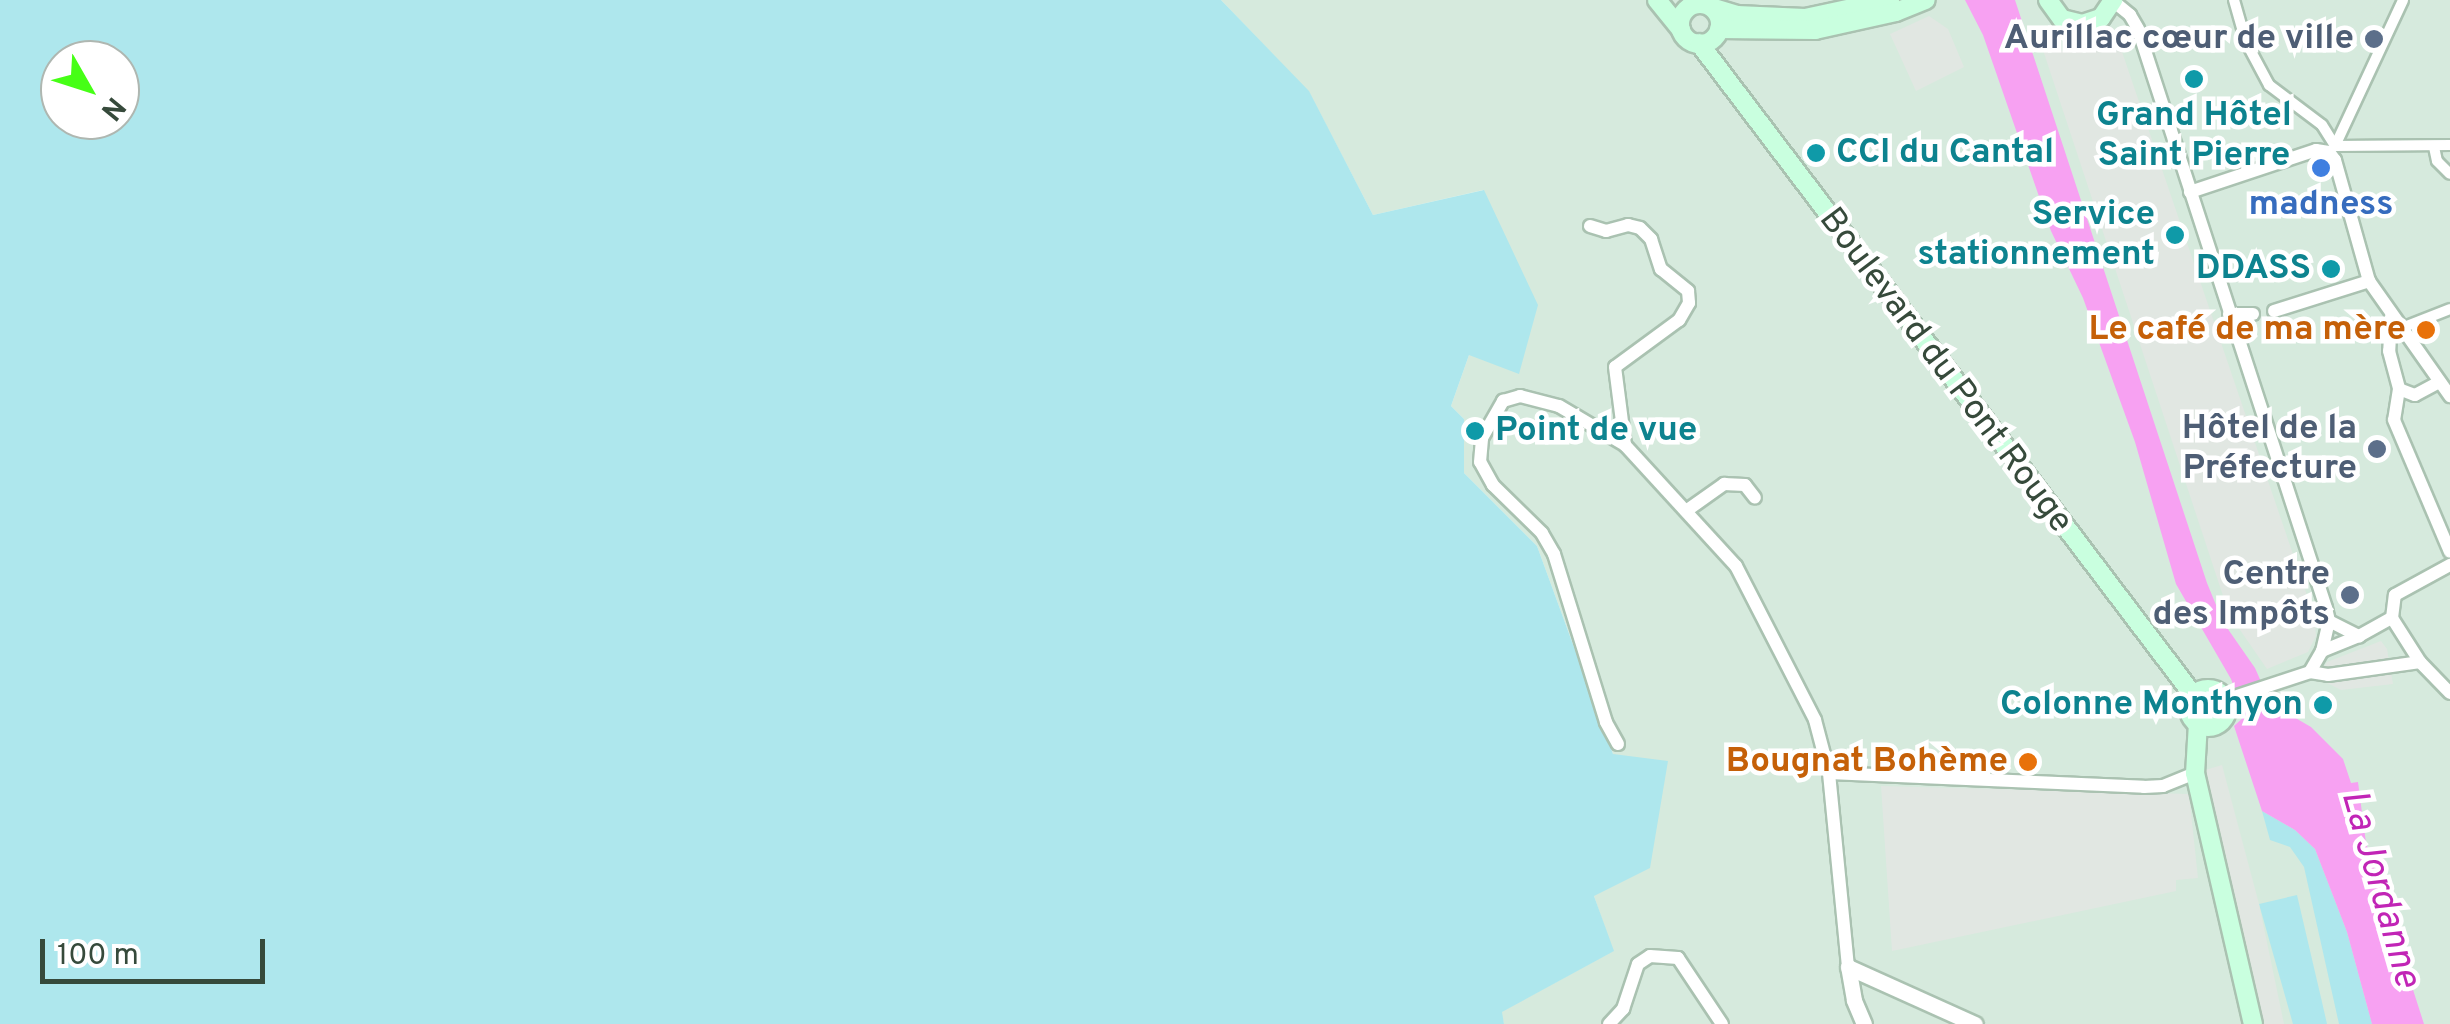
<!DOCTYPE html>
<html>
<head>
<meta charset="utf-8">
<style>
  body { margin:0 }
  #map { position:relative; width:2450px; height:1024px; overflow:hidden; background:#e9f6ed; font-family:Overpass,sans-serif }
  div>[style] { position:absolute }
  .residential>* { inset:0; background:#d6eadd }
  .green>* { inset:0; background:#aee7ed }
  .parking>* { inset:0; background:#e1e7e2 }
  .water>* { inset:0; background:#f7a1f2 }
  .roads { filter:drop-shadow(2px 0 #aac2b1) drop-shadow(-2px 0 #aac2b1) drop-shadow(0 2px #aac2b1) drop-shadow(0 -2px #aac2b1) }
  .pedestrian>* { height:10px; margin:-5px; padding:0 5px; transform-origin:5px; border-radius:5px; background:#fff }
  .minor>* { height:12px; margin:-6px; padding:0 6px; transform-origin:6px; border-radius:6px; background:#fff }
  .tertiary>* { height:15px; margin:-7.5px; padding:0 7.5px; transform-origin:7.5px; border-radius:7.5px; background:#fff }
  .secondary>* { height:18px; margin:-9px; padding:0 9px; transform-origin:9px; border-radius:9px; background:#c9ffdf }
  .secondary>.ring { margin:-9px; padding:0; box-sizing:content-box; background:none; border:18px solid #c9ffdf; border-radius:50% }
  .dots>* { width:28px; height:28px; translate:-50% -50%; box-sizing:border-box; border:5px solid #fff; border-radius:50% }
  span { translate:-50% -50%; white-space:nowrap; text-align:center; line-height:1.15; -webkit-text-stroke:9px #fff; paint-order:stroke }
  .service-label { font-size:35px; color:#4e5e75; font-weight:700 }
  .right { translate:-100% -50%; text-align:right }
  .culture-label { font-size:35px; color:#0d838f; font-weight:700 }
  .left { translate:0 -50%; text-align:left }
  .shop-label { font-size:35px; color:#366cbe; font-weight:700 }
  .food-label { font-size:35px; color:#c56008; font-weight:700 }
  .street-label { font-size:35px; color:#364a3b }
  .water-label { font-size:38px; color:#c125b6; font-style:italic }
  .north { position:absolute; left:40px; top:40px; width:100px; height:100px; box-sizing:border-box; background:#fff; border:2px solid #afb7b1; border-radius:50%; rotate:129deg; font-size:28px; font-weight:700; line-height:40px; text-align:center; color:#364a3b }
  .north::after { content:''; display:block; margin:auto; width:35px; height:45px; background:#46ff16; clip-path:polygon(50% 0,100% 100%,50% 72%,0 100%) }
  .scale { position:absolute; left:40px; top:939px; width:225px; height:45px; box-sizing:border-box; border:5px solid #364a3b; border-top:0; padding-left:12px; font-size:30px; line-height:35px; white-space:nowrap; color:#364a3b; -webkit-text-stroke:8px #fff; paint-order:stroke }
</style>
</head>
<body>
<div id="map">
  <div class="residential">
    <div style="clip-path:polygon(1221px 0,2450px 0,2450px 1024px,1504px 1024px,1501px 1012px,1613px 951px,1594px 896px,1613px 754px,1537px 546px,1464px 473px,1464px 419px,1451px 406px,1469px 355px,1483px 190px,1373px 215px,1309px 92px)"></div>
  </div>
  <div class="green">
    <div style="clip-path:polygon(evenodd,0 0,1221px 0,1309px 91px,1373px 215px,1484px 190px,1538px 305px,1519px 374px,1469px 355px,1451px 406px,1464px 419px,1464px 473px,1537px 546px,1613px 754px,1668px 761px,1650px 868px,1594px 896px,1614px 951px,1502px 1012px,1504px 1024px,0 1024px,0 0,60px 60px,120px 60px,120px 120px,60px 120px,60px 60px)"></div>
    <div style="clip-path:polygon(2262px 811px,2295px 830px,2315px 849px,2347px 932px,2372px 1024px,2339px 1024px,2304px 867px,2290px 847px,2270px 840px)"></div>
    <div style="clip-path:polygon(2297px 895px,2322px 1002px,2327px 1024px,2293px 1024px,2259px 904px)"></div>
  </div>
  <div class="parking">
    <div style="clip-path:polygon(1929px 16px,1948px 29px,1964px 67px,1916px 91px,1890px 34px)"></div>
    <div style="clip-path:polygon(2118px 40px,2314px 616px,2316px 636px,2308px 652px,2267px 669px,2229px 614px,2043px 50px,2077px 51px)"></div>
    <div style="clip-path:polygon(2381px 641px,2387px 649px,2393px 684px,2341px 690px,2327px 683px,2323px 669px,2327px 662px)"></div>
    <div style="clip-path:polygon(2222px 765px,2259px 904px,2284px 1024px,2253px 1024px,2195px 773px)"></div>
    <div style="clip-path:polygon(1881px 786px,2189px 794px,2198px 878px,2176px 880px,2176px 891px,1892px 951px)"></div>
  </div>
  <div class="water">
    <div style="clip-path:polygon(1965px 0,2015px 0,2207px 583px,2223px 622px,2255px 668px,2274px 711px,2280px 709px,2311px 727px,2343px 759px,2351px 783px,2358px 782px,2366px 843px,2424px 1024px,2372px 1024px,2347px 932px,2315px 849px,2295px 830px,2262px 811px,2234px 726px,2245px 716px,2231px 679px,2176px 584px,2135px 442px,2083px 298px,2051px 231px,1983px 35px)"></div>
  </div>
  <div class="roads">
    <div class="pedestrian">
      <div style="left:2234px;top:0;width:44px;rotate:74.1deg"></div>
      <div style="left:2246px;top:42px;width:49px;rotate:61.9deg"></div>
      <div style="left:2269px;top:85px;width:66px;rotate:37deg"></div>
      <div style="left:2322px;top:125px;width:25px;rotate:58deg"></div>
      <div style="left:2335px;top:146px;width:161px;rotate:-65deg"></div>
      <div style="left:2335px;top:146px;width:115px;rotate:-0.5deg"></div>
      <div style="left:2434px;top:147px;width:14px;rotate:78deg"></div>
      <div style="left:2437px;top:161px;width:18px;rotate:45deg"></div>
      <div style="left:2404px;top:327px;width:49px;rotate:-21.4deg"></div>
    </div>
    <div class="minor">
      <div style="left:2113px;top:1px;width:22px;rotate:39deg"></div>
      <div style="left:2130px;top:15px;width:16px;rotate:60deg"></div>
      <div style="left:2138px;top:29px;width:609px;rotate:72.01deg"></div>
      <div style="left:2326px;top:608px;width:13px;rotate:77deg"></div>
      <div style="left:2329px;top:621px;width:31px;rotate:103deg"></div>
      <div style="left:2322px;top:651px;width:24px;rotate:120deg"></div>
      <div style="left:2329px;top:152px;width:10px;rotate:53deg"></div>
      <div style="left:2335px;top:160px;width:126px;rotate:74.3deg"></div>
      <div style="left:2369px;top:281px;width:141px;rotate:54.8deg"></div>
      <div style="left:2190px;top:192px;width:133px;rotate:-18.4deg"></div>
      <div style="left:2316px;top:150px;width:13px;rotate:9deg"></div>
      <div style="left:1590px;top:226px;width:17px;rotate:17deg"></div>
      <div style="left:1606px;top:231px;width:23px;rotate:-15deg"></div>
      <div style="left:1628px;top:225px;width:12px;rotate:14deg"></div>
      <div style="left:1640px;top:228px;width:16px;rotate:45deg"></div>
      <div style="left:1651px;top:239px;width:32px;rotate:72deg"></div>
      <div style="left:1661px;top:269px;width:35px;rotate:39deg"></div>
      <div style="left:1688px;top:291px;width:12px;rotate:85deg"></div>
      <div style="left:1689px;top:303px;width:20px;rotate:120deg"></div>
      <div style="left:1679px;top:320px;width:79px;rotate:143.7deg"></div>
      <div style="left:1615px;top:367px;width:79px;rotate:82.7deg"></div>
      <div style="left:1625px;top:445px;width:164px;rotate:47.5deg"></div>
      <div style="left:1736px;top:566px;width:173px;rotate:62.8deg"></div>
      <div style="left:1815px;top:720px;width:55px;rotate:75.2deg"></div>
      <div style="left:2274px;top:311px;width:100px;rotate:-17.5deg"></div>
      <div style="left:2229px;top:314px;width:24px"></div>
      <div style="left:2391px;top:317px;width:34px;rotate:93deg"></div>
      <div style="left:2389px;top:351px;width:39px;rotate:75deg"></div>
      <div style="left:2399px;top:389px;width:17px;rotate:21deg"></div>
      <div style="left:2415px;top:395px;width:27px;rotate:-28deg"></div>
      <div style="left:2399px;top:389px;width:31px;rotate:99deg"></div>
      <div style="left:2394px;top:420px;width:143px;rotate:67deg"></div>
      <div style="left:1686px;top:511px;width:47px;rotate:-35.4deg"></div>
      <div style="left:1724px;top:484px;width:21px;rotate:3deg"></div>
      <div style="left:1745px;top:485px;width:16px;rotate:52deg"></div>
      <div style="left:2329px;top:621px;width:34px;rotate:27deg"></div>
      <div style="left:2359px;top:636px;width:38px;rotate:-29deg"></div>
      <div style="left:2322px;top:651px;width:40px;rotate:-22deg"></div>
      <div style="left:2420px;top:662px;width:52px;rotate:-122.5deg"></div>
      <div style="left:2392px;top:618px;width:23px;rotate:-83deg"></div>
      <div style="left:2395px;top:595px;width:63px;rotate:-28.6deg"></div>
      <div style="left:2225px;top:700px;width:89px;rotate:-18.2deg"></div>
      <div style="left:2310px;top:672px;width:18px;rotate:9deg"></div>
      <div style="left:2328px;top:675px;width:93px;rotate:-8deg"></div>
      <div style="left:2420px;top:662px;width:43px;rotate:45.9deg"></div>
      <div style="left:1618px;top:744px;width:25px;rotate:-119deg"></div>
      <div style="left:1606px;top:722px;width:176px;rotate:-107.2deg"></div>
      <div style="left:1554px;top:554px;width:24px;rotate:-120deg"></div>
      <div style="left:1542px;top:533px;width:69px;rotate:-135.6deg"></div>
      <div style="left:1493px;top:485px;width:26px;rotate:-119deg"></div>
      <div style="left:1480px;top:462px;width:24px;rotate:-85deg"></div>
      <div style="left:1482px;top:438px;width:43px;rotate:-60.4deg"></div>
      <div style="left:1503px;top:401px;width:18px;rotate:-16deg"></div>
      <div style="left:1520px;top:396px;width:40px;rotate:14.4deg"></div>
      <div style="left:1559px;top:406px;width:77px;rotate:30.6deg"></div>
      <div style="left:1848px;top:967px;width:195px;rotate:-95.6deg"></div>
      <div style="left:1829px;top:773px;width:315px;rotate:2.5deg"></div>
      <div style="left:2144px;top:787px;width:19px;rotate:-3deg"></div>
      <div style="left:2163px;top:786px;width:35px;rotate:-22deg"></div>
      <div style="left:1609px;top:1024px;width:21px;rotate:-47deg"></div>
      <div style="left:1623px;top:1009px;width:47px;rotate:-71.6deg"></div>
      <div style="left:1638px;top:964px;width:14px;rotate:-34deg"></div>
      <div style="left:1650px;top:956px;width:28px;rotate:4deg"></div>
      <div style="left:1678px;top:958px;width:79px;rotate:56.3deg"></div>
    </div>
    <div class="tertiary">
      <div style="left:1864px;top:1024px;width:26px;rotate:-113deg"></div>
      <div style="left:1854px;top:1000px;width:34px;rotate:-100deg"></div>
      <div style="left:1848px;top:967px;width:139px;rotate:24.2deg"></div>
    </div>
    <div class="secondary">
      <div style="left:1657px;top:0;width:38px;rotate:51deg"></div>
      <div style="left:2048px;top:0;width:24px;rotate:54deg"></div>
      <div style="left:2062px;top:19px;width:21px;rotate:14deg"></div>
      <div style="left:2082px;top:24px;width:20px;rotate:-18deg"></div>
      <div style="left:2101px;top:18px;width:22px;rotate:-56deg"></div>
      <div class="ring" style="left:1680px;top:4px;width:22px;height:22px"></div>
      <div style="left:1711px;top:7px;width:27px;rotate:17deg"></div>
      <div style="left:1737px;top:15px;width:68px;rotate:2.5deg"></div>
      <div style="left:1805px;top:18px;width:87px;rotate:-12deg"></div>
      <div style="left:1719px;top:29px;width:96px;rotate:0.6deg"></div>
      <div style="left:1815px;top:30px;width:83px;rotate:-12.5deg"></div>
      <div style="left:1896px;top:12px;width:32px;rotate:-22deg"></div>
      <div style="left:1699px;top:43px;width:819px;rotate:52.84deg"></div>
      <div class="ring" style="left:2189px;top:689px;width:20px;height:20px"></div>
      <div style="left:2198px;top:723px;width:50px;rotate:93.4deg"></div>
      <div style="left:2195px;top:773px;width:258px;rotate:77deg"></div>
    </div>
  </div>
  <div class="dots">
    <div style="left:2374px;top:39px;background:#5c6f8a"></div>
    <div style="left:2194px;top:79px;background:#0f9aa8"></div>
    <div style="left:1816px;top:153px;background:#0f9aa8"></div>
    <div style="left:2321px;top:168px;background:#3f7fe0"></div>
    <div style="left:2175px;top:235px;background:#0f9aa8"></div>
    <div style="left:2331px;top:269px;background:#0f9aa8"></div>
    <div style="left:2426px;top:330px;background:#e8710a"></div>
    <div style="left:1475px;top:431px;background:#0f9aa8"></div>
    <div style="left:2377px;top:449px;background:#5c6f8a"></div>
    <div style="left:2350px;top:595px;background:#5c6f8a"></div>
    <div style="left:2323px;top:705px;background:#0f9aa8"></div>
    <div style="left:2028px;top:762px;background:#e8710a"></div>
  </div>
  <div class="service-label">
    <span class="right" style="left:2354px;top:39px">Aurillac cœur de ville</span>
    <span class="right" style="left:2357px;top:449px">Hôtel de la<br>Préfecture</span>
    <span class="right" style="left:2330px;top:595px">Centre<br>des Impôts</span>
  </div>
  <div class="culture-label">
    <span style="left:2194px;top:136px">Grand Hôtel<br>Saint Pierre</span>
    <span class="left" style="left:1836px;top:153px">CCI du Cantal</span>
    <span class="right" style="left:2155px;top:235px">Service<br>stationnement</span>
    <span class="right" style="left:2311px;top:269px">DDASS</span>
    <span class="left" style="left:1495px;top:431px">Point de vue</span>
    <span class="right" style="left:2303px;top:705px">Colonne Monthyon</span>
  </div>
  <div class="shop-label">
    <span style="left:2321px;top:205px">madness</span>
  </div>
  <div class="food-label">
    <span class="right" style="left:2406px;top:330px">Le café de ma mère</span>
    <span class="right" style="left:2008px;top:762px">Bougnat Bohème</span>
  </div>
  <div class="street-label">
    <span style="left:1945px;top:371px;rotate:53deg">Boulevard du Pont Rouge</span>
  </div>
  <div class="water-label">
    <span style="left:2379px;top:889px;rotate:74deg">La Jordanne</span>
  </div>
  <div class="north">N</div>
  <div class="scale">100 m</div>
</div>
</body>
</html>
